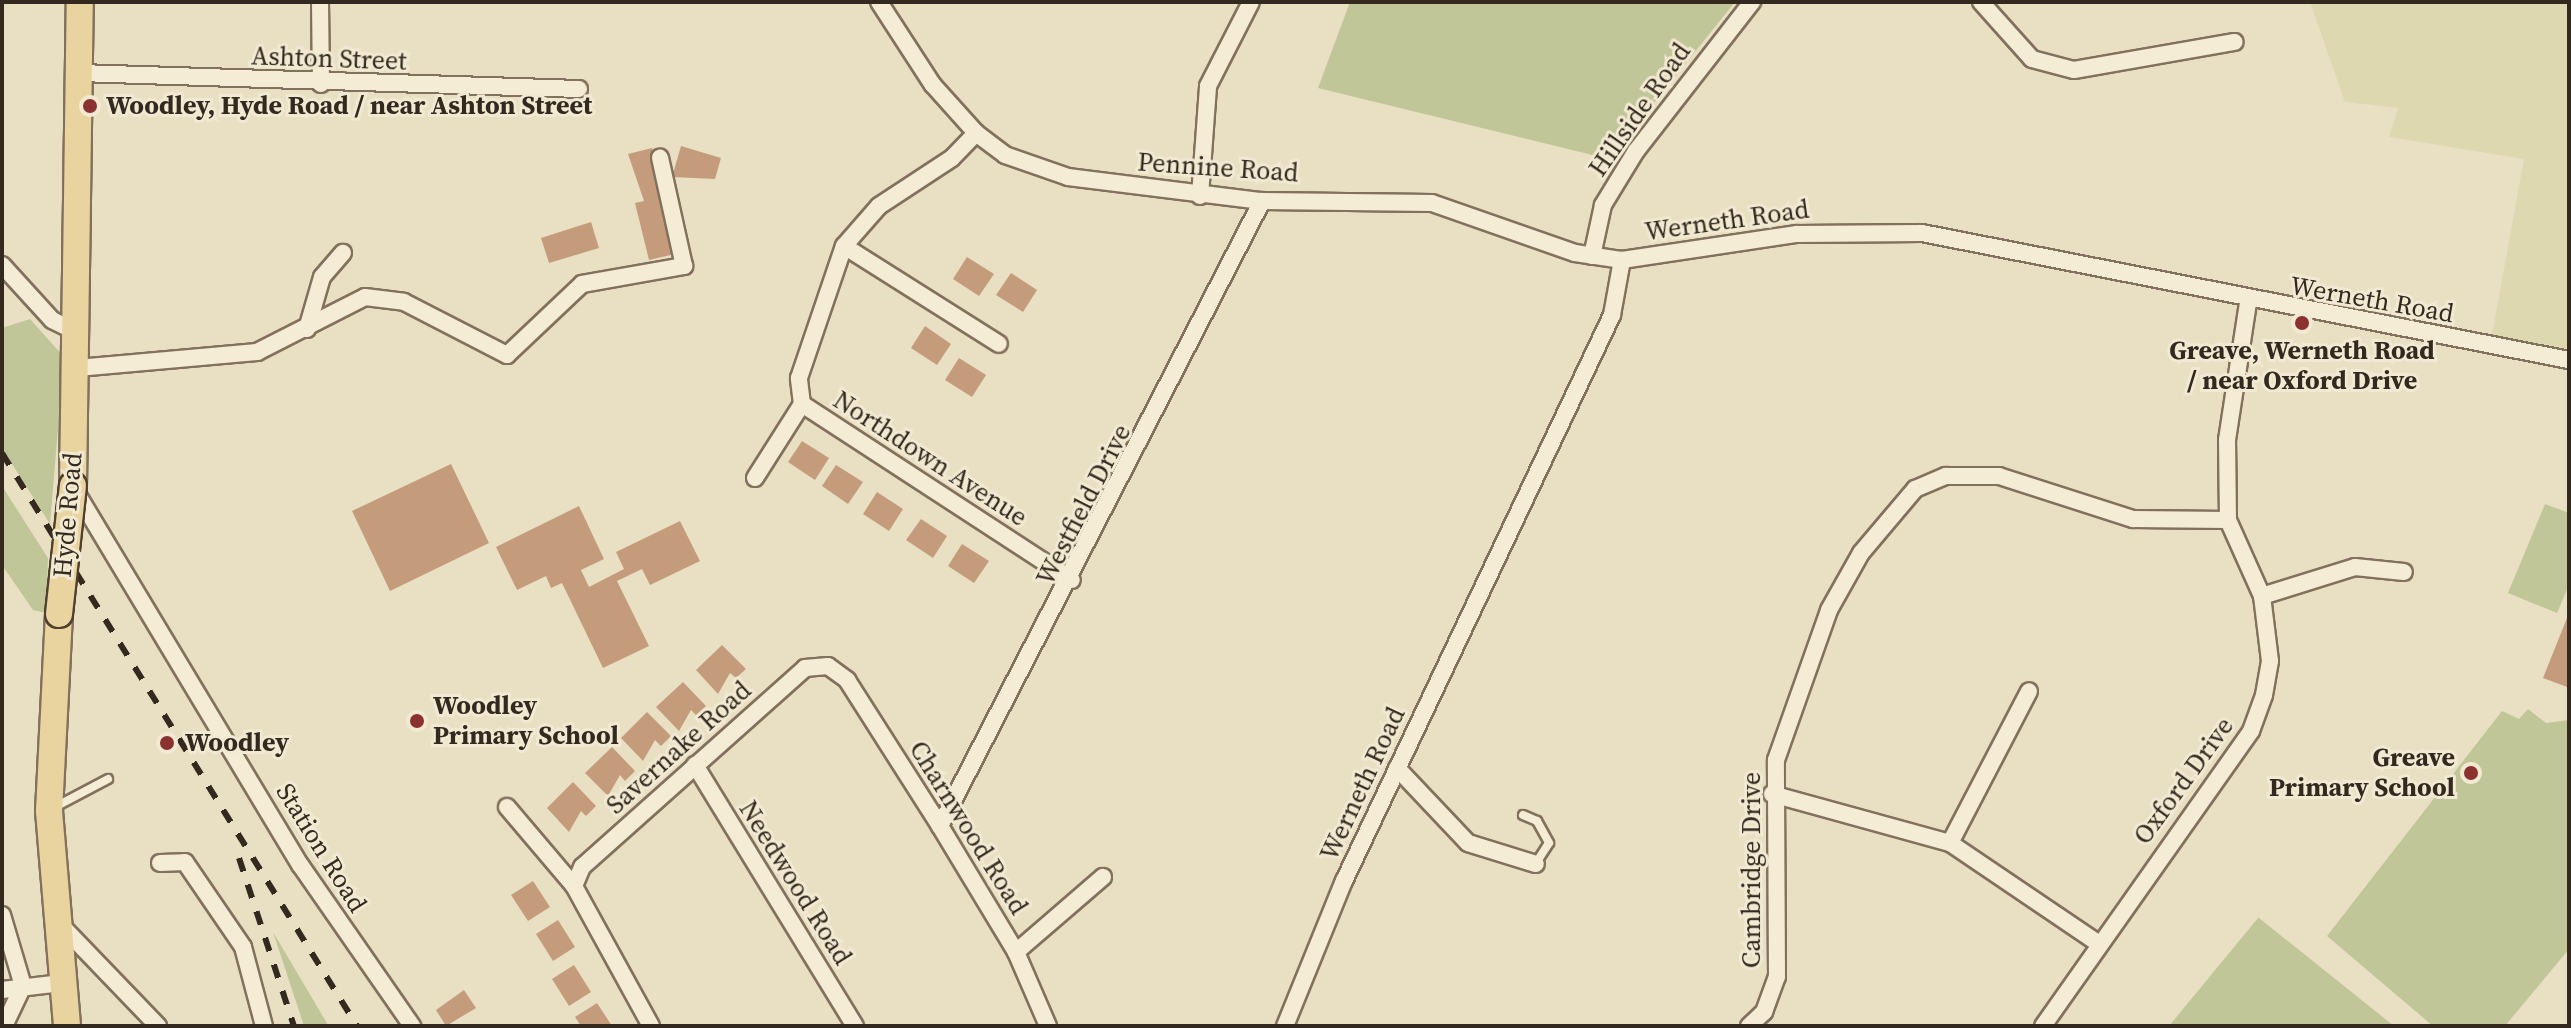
<!DOCTYPE html>
<html>
<head>
<meta charset="utf-8">
<style>
  body { margin:0 }
  #map { position:relative; width:2571px; height:1028px; overflow:hidden; background:#e9dfc3; font-family:"Source Serif 4",serif }
  div>[style] { position:absolute }
  .farmland>* { inset:0; background:#ded8b1 }
  .green>* { inset:0; background:#c0c698 }
  .building>* { inset:0; background:#c49c7c }
  .roads { filter:drop-shadow(2px 0 #82715c) drop-shadow(-2px 0 #82715c) drop-shadow(0 2px #82715c) drop-shadow(0 -2px #82715c) }
  .lane>* { height:8px; margin:-4px; padding:0 4px; transform-origin:4px; border-radius:4px; background:#f5ecd5 }
  .street>* { height:16px; margin:-8px; padding:0 8px; transform-origin:8px; border-radius:8px; background:#f5ecd5 }
  .primary>* { height:26px; margin:-13px; padding:0 13px; transform-origin:13px; border-radius:13px; background:#e9d39e }
  .rail>* { height:6px; margin-top:-3px; transform-origin:0; background:repeating-linear-gradient(90deg,#33291e 0 14px,transparent 0 28px) }
  .bridges { filter:drop-shadow(2px 0 #503f2f) drop-shadow(-2px 0 #503f2f) drop-shadow(0 2px #503f2f) drop-shadow(0 -2px #503f2f) }
  .primary-bridge>* { height:26px; margin:-13px; padding:0 13px; transform-origin:13px; border-radius:13px; background:#e9d39e }
  .dots>* { width:22px; height:22px; translate:-50% -50%; box-sizing:border-box; border:4px solid #f2e9d2; border-radius:50% }
  span { translate:-50% -50%; white-space:nowrap; text-align:center; line-height:1.15; -webkit-text-stroke:6px #f2e9d2; paint-order:stroke }
  .street-label { font-size:26px; color:#33291e }
  .poi-label { font-size:26px; color:#33291e; font-weight:700 }
  .left { translate:0 -50%; text-align:left }
  .right { translate:-100% -50%; text-align:right }
  .frame { position:absolute; inset:0; border:4px solid #33291e; pointer-events:none }
</style>
</head>
<body>
<div id="map">
  <div class="farmland">
    <div style="clip-path:polygon(2310px 2px,2569px 2px,2569px 349px,2492px 335px,2524px 159px,2389px 137px,2398px 108px,2345px 102px)"></div>
  </div>
  <div class="green">
    <div style="clip-path:polygon(1350px 2px,1735px 2px,1609px 159px,1318px 88px)"></div>
    <div style="clip-path:polygon(30px 319px,64px 357px,50px 524px,2px 448px,2px 328px)"></div>
    <div style="clip-path:polygon(2px 486px,48px 558px,46px 613px,33px 610px,2px 565px)"></div>
    <div style="clip-path:polygon(2545px 504px,2569px 513px,2569px 585px,2557px 613px,2508px 593px)"></div>
    <div style="clip-path:polygon(2528px 709px,2546px 723px,2569px 720px,2569px 949px,2505px 1026px,2433px 1026px,2327px 936px,2502px 711px,2519px 719px)"></div>
    <div style="clip-path:polygon(2258px 918px,2259px 918px,2394px 1026px,2169px 1026px)"></div>
    <div style="clip-path:polygon(273px 932px,328px 1025px,337px 1026px,304px 1026px)"></div>
  </div>
  <div class="building">
    <div style="clip-path:polygon(681px 146px,721px 158px,715px 179px,672px 177px)"></div>
    <div style="clip-path:polygon(652px 148px,675px 254px,649px 260px,635px 203px,644px 201px,628px 154px)"></div>
    <div style="clip-path:polygon(591px 222px,599px 248px,549px 263px,541px 238px)"></div>
    <div style="clip-path:polygon(967px 257px,994px 274px,979px 296px,953px 279px)"></div>
    <div style="clip-path:polygon(1011px 273px,1037px 290px,1023px 312px,996px 295px)"></div>
    <div style="clip-path:polygon(925px 326px,951px 344px,937px 365px,911px 348px)"></div>
    <div style="clip-path:polygon(959px 358px,986px 375px,972px 397px,945px 380px)"></div>
    <div style="clip-path:polygon(802px 441px,829px 458px,815px 480px,788px 462px)"></div>
    <div style="clip-path:polygon(451px 464px,489px 543px,390px 591px,352px 511px)"></div>
    <div style="clip-path:polygon(836px 465px,863px 482px,848px 504px,822px 486px)"></div>
    <div style="clip-path:polygon(877px 492px,903px 509px,889px 531px,863px 514px)"></div>
    <div style="clip-path:polygon(579px 506px,604px 559px,581px 570px,589px 587px,624px 569px,616px 552px,680px 521px,700px 561px,650px 585px,642px 569px,617px 581px,649px 646px,603px 668px,562px 583px,551px 588px,546px 576px,517px 590px,496px 547px)"></div>
    <div style="clip-path:polygon(921px 519px,947px 536px,933px 558px,906px 540px)"></div>
    <div style="clip-path:polygon(962px 544px,989px 561px,974px 583px,948px 566px)"></div>
    <div style="clip-path:polygon(2569px 613px,2569px 682px,2567px 687px,2543px 678px)"></div>
    <div style="clip-path:polygon(722px 645px,746px 669px,736px 678px,730px 673px,718px 694px,696px 670px)"></div>
    <div style="clip-path:polygon(683px 682px,706px 706px,696px 715px,691px 710px,679px 731px,656px 707px)"></div>
    <div style="clip-path:polygon(647px 712px,671px 736px,661px 746px,655px 740px,643px 761px,621px 738px)"></div>
    <div style="clip-path:polygon(612px 747px,635px 771px,625px 781px,620px 775px,608px 796px,585px 773px)"></div>
    <div style="clip-path:polygon(573px 782px,596px 806px,586px 816px,581px 811px,569px 832px,547px 808px)"></div>
    <div style="clip-path:polygon(533px 881px,550px 907px,528px 921px,511px 895px)"></div>
    <div style="clip-path:polygon(558px 920px,575px 947px,553px 961px,536px 934px)"></div>
    <div style="clip-path:polygon(574px 965px,591px 992px,569px 1006px,552px 979px)"></div>
    <div style="clip-path:polygon(464px 990px,476px 1008px,446px 1026px,436px 1010px)"></div>
    <div style="clip-path:polygon(597px 1003px,612px 1026px,581px 1026px,575px 1017px)"></div>
  </div>
  <div class="roads">
    <div class="lane">
      <div style="left:55px;top:807px;width:60px;rotate:-27.8deg"></div>
      <div style="left:1523px;top:815px;width:15px;rotate:23deg"></div>
      <div style="left:1537px;top:821px;width:25px;rotate:61deg"></div>
      <div style="left:1549px;top:843px;width:24px;rotate:123deg"></div>
    </div>
    <div class="street">
      <div style="left:320px;top:2px;width:82px;rotate:89.3deg"></div>
      <div style="left:879px;top:2px;width:99px;rotate:57deg"></div>
      <div style="left:933px;top:85px;width:64px;rotate:48.1deg"></div>
      <div style="left:976px;top:133px;width:36px;rotate:37deg"></div>
      <div style="left:1005px;top:155px;width:67px;rotate:19.2deg"></div>
      <div style="left:1068px;top:177px;width:195px;rotate:7.1deg"></div>
      <div style="left:1262px;top:201px;width:170px;rotate:0.7deg"></div>
      <div style="left:1432px;top:203px;width:151px;rotate:19.3deg"></div>
      <div style="left:1575px;top:253px;width:48px;rotate:8.5deg"></div>
      <div style="left:1622px;top:260px;width:177px;rotate:-8.5deg"></div>
      <div style="left:1797px;top:234px;width:125px;rotate:-0.5deg"></div>
      <div style="left:1922px;top:233px;width:659px;rotate:11.11deg"></div>
      <div style="left:1981px;top:2px;width:76px;rotate:48.2deg"></div>
      <div style="left:2032px;top:59px;width:43px;rotate:14.7deg"></div>
      <div style="left:2074px;top:70px;width:163px;rotate:-9.9deg"></div>
      <div style="left:79px;top:73px;width:500px;rotate:1.83deg"></div>
      <div style="left:1200px;top:196px;width:110px;rotate:-85.8deg"></div>
      <div style="left:1208px;top:86px;width:94px;rotate:-62.9deg"></div>
      <div style="left:844px;top:246px;width:183px;rotate:32.3deg"></div>
      <div style="left:1592px;top:256px;width:52px;rotate:-77.8deg"></div>
      <div style="left:1603px;top:205px;width:63px;rotate:-58.6deg"></div>
      <div style="left:1636px;top:151px;width:189px;rotate:-52.1deg"></div>
      <div style="left:2px;top:265px;width:74px;rotate:47.7deg"></div>
      <div style="left:52px;top:320px;width:28px;rotate:26deg"></div>
      <div style="left:307px;top:329px;width:54px;rotate:-73.9deg"></div>
      <div style="left:322px;top:277px;width:32px;rotate:-49deg"></div>
      <div style="left:77px;top:368px;width:181px;rotate:-5.1deg"></div>
      <div style="left:257px;top:352px;width:121px;rotate:-27deg"></div>
      <div style="left:365px;top:297px;width:39px;rotate:7deg"></div>
      <div style="left:404px;top:302px;width:116px;rotate:27.2deg"></div>
      <div style="left:507px;top:355px;width:103px;rotate:-43.4deg"></div>
      <div style="left:582px;top:284px;width:104px;rotate:-10deg"></div>
      <div style="left:684px;top:266px;width:111px;rotate:-102.5deg"></div>
      <div style="left:802px;top:404px;width:322px;rotate:33.1deg"></div>
      <div style="left:755px;top:478px;width:88px;rotate:-57.6deg"></div>
      <div style="left:802px;top:404px;width:26px;rotate:-97deg"></div>
      <div style="left:799px;top:378px;width:139px;rotate:-71.2deg"></div>
      <div style="left:844px;top:246px;width:53px;rotate:-48.8deg"></div>
      <div style="left:879px;top:206px;width:87px;rotate:-33.3deg"></div>
      <div style="left:952px;top:158px;width:35px;rotate:-46deg"></div>
      <div style="left:73px;top:487px;width:442px;rotate:59deg"></div>
      <div style="left:301px;top:866px;width:195px;rotate:55.2deg"></div>
      <div style="left:2262px;top:596px;width:97px;rotate:-17.3deg"></div>
      <div style="left:2355px;top:567px;width:49px;rotate:5.8deg"></div>
      <div style="left:695px;top:765px;width:306px;rotate:58.5deg"></div>
      <div style="left:1397px;top:768px;width:103px;rotate:46.6deg"></div>
      <div style="left:1468px;top:843px;width:71px;rotate:17.2deg"></div>
      <div style="left:1772px;top:794px;width:185px;rotate:15.4deg"></div>
      <div style="left:1950px;top:843px;width:176px;rotate:34.1deg"></div>
      <div style="left:507px;top:807px;width:104px;rotate:49.7deg"></div>
      <div style="left:574px;top:886px;width:160px;rotate:61.2deg"></div>
      <div style="left:940px;top:826px;width:703px;rotate:-62.74deg"></div>
      <div style="left:1950px;top:843px;width:171px;rotate:-62.5deg"></div>
      <div style="left:160px;top:863px;width:25px;rotate:-2deg"></div>
      <div style="left:185px;top:862px;width:103px;rotate:55.7deg"></div>
      <div style="left:243px;top:947px;width:82px;rotate:75.1deg"></div>
      <div style="left:574px;top:886px;width:21px;rotate:-67deg"></div>
      <div style="left:582px;top:867px;width:299px;rotate:-41.7deg"></div>
      <div style="left:805px;top:668px;width:23px;rotate:-5deg"></div>
      <div style="left:828px;top:666px;width:24px;rotate:36deg"></div>
      <div style="left:847px;top:680px;width:173px;rotate:57.5deg"></div>
      <div style="left:940px;top:826px;width:147px;rotate:58.9deg"></div>
      <div style="left:1016px;top:952px;width:81px;rotate:66.6deg"></div>
      <div style="left:2px;top:915px;width:74px;rotate:73.5deg"></div>
      <div style="left:23px;top:986px;width:44px;rotate:115.4deg"></div>
      <div style="left:57px;top:921px;width:146px;rotate:46.1deg"></div>
      <div style="left:1016px;top:952px;width:115px;rotate:-40.8deg"></div>
      <div style="left:2px;top:990px;width:60px;rotate:-6.7deg"></div>
      <div style="left:1285px;top:1026px;width:157px;rotate:-67.9deg"></div>
      <div style="left:1344px;top:881px;width:626px;rotate:-64.66deg"></div>
      <div style="left:1612px;top:315px;width:56px;rotate:-79.7deg"></div>
      <div style="left:1749px;top:1026px;width:21px;rotate:-43deg"></div>
      <div style="left:1764px;top:1012px;width:37px;rotate:-70deg"></div>
      <div style="left:1777px;top:977px;width:217px;rotate:-90.3deg"></div>
      <div style="left:1776px;top:760px;width:159px;rotate:-70.5deg"></div>
      <div style="left:1829px;top:610px;width:65px;rotate:-60.7deg"></div>
      <div style="left:1861px;top:553px;width:84px;rotate:-49.8deg"></div>
      <div style="left:1915px;top:489px;width:34px;rotate:-23deg"></div>
      <div style="left:1946px;top:476px;width:53px"></div>
      <div style="left:1999px;top:476px;width:141px;rotate:17.8deg"></div>
      <div style="left:2133px;top:519px;width:95px;rotate:0.6deg"></div>
      <div style="left:2043px;top:1026px;width:361px;rotate:-54.8deg"></div>
      <div style="left:2251px;top:731px;width:38px;rotate:-70deg"></div>
      <div style="left:2264px;top:695px;width:35px;rotate:-80deg"></div>
      <div style="left:2270px;top:661px;width:65px;rotate:-97deg"></div>
      <div style="left:2262px;top:596px;width:83px;rotate:-114.1deg"></div>
      <div style="left:2228px;top:520px;width:80px;rotate:-90.7deg"></div>
      <div style="left:2227px;top:440px;width:140px;rotate:-81.3deg"></div>
    </div>
    <div class="primary">
      <div style="left:73px;top:486px;width:484px;rotate:-89.2deg"></div>
      <div style="left:59px;top:614px;width:197px;rotate:92.9deg"></div>
      <div style="left:49px;top:811px;width:216px;rotate:85.2deg"></div>
    </div>
  </div>
  <div class="rail">
    <div style="left:2px;top:453px;width:674px;rotate:58.22deg"></div>
    <div style="left:239px;top:858px;width:177px;rotate:71.9deg"></div>
  </div>
  <div class="bridges">
    <div class="primary-bridge">
      <div style="left:59px;top:614px;width:129px;rotate:-83.8deg"></div>
    </div>
  </div>
  <div class="dots">
    <div style="left:90px;top:106px;background:#8b3231"></div>
    <div style="left:2302px;top:323px;background:#8b3231"></div>
    <div style="left:417px;top:721px;background:#8b3231"></div>
    <div style="left:167px;top:743px;background:#8b3231"></div>
    <div style="left:2471px;top:773px;background:#8b3231"></div>
  </div>
  <div class="street-label">
    <span style="left:329px;top:59px;rotate:2deg">Ashton Street</span>
    <span style="left:1640px;top:110px;rotate:-55deg">Hillside Road</span>
    <span style="left:1218px;top:168px;rotate:4deg">Pennine Road</span>
    <span style="left:1727px;top:221px;rotate:-8deg">Werneth Road</span>
    <span style="left:2372px;top:300px;rotate:10deg">Werneth Road</span>
    <span style="left:930px;top:459px;rotate:33deg">Northdown Avenue</span>
    <span style="left:1084px;top:505px;rotate:-63deg">Westfield Drive</span>
    <span style="left:68px;top:515px;rotate:-85deg">Hyde Road</span>
    <span style="left:679px;top:748px;rotate:-42deg">Savernake Road</span>
    <span style="left:2184px;top:781px;rotate:-54deg">Oxford Drive</span>
    <span style="left:1363px;top:784px;rotate:-65deg">Werneth Road</span>
    <span style="left:968px;top:828px;rotate:58deg">Charnwood Road</span>
    <span style="left:321px;top:848px;rotate:58deg">Station Road</span>
    <span style="left:1752px;top:870px;rotate:-90deg">Cambridge Drive</span>
    <span style="left:795px;top:883px;rotate:58deg">Needwood Road</span>
  </div>
  <div class="poi-label">
    <span class="left" style="left:106px;top:106px">Woodley, Hyde Road / near Ashton Street</span>
    <span style="left:2302px;top:366px">Greave, Werneth Road<br>/ near Oxford Drive</span>
    <span class="left" style="left:433px;top:721px">Woodley<br>Primary School</span>
    <span class="left" style="left:185px;top:743px">Woodley</span>
    <span class="right" style="left:2455px;top:773px">Greave<br>Primary School</span>
  </div>
  <div class="frame"></div>
</div>
</body>
</html>
